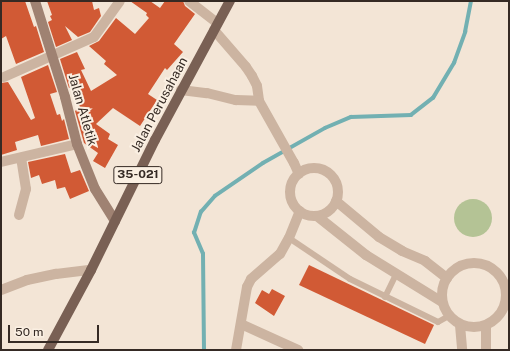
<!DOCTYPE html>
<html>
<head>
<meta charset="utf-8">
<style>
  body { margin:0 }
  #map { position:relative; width:510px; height:351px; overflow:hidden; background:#f3e5d6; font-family:"Public Sans",sans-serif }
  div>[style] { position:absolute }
  .green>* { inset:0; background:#b4c395 }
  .round { border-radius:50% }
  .stream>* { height:3.5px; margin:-1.75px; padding:0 1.75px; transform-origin:1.75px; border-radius:1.75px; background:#72b0b2 }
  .building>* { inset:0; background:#d15a35 }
  .lane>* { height:6px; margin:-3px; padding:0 3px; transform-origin:3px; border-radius:3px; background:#ccb4a1 }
  .street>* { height:10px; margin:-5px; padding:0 5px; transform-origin:5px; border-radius:5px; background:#ccb4a1 }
  .street>.ring { margin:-5px; padding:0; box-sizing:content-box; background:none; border:10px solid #ccb4a1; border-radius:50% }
  .secondary>* { height:10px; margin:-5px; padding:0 5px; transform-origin:5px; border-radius:5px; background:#9f8272 }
  .primary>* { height:10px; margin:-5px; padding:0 5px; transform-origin:5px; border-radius:5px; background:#796054 }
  span { translate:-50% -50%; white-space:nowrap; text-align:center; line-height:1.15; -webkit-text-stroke:4px #faefe2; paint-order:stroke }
  .shield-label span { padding:1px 3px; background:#faefe2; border:1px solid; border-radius:3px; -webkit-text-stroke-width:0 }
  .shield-label { font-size:12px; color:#352a24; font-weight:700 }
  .street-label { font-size:13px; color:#352a24 }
  .frame { position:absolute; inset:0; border:2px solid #352a24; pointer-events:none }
  .scale { position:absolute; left:8px; top:325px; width:91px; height:18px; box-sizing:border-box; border:2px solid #352a24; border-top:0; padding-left:5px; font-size:12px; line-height:14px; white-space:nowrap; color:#352a24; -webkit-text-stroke:3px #faefe2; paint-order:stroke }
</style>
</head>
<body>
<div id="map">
  <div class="green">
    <div class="round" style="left:454px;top:199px;width:38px;height:38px"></div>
  </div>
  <div class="stream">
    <div style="left:204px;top:350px;width:96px;rotate:-90.6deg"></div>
    <div style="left:203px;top:254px;width:23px;rotate:-113deg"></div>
    <div style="left:194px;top:233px;width:22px;rotate:-72deg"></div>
    <div style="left:201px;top:212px;width:21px;rotate:-49deg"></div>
    <div style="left:215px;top:196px;width:58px;rotate:-34.5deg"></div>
    <div style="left:263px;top:163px;width:71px;rotate:-29.4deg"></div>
    <div style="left:325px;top:128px;width:28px;rotate:-23deg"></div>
    <div style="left:351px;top:117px;width:60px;rotate:-1.9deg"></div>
    <div style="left:411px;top:115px;width:28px;rotate:-38deg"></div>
    <div style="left:433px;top:98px;width:41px;rotate:-59deg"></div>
    <div style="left:454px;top:63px;width:33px;rotate:-70deg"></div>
    <div style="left:465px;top:32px;width:32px;rotate:-79deg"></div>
  </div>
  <div class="building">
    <div style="clip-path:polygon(1px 1px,25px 1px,34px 27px,36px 26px,44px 52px,16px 64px,6px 36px,1px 39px)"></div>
    <div style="clip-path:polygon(47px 1px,92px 1px,94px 10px,99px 8px,101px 16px,90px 32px,78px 37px,65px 26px,72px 40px,56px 47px,48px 22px,52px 20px,50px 16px,52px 15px)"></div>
    <div style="clip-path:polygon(130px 1px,150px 1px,160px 8px,165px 1px,183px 1px,185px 6px,195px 14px,174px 44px,183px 52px,167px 70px,165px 68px,148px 94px,157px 100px,140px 126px,113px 108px,96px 124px,110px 134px,108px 139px,118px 145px,105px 168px,93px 161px,98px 153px,84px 143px,75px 111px,80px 107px,71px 87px,69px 88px,60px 59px,77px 52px,85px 69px,81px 70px,91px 91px,117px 75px,104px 64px,106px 61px,89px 46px,99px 41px,116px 18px,135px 34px,149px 18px,146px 15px,147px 13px)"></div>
    <div style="clip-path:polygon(48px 65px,57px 92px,50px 94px,57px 115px,60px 114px,62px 121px,64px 119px,69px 139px,41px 146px,38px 135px,15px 142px,17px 150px,1px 155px,1px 83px,8px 82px,31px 120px,35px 118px,21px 77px)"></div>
    <div style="clip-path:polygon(65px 154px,71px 173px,80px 170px,89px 191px,70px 199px,65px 187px,57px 189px,55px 180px,42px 184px,39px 175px,31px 178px,28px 162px)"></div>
    <div style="clip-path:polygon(309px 265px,434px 325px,425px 344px,299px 285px)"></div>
    <div style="clip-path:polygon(272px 289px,285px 296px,274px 316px,255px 303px,262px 290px,269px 294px)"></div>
  </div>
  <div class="lane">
    <div style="left:289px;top:238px;width:73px;rotate:33.9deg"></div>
    <div style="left:350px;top:279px;width:98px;rotate:26deg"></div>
    <div style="left:438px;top:322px;width:13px;rotate:-29deg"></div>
    <div style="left:385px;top:297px;width:25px;rotate:-64deg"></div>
  </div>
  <div class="street">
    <div style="left:189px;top:1px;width:36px;rotate:38deg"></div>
    <div style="left:214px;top:30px;width:49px;rotate:49.1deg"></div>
    <div style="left:246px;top:67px;width:11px;rotate:56deg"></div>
    <div style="left:252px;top:76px;width:11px;rotate:63deg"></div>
    <div style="left:257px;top:86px;width:15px;rotate:82deg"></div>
    <div style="left:259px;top:101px;width:71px;rotate:60.6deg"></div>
    <div style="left:294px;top:163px;width:12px;rotate:66deg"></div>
    <div style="left:4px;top:77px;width:98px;rotate:-24deg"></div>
    <div style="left:94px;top:37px;width:44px;rotate:-54.2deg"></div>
    <div style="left:181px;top:90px;width:26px;rotate:7deg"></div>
    <div style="left:207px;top:93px;width:30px;rotate:14deg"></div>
    <div style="left:236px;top:100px;width:23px;rotate:2deg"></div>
    <div style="left:1px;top:162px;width:78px;rotate:-13.3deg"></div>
    <div class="ring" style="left:290px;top:168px;width:38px;height:38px"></div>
    <div style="left:336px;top:201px;width:56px;rotate:39.9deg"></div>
    <div style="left:379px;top:237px;width:27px;rotate:31deg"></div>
    <div style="left:402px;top:251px;width:25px;rotate:23deg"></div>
    <div style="left:425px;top:261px;width:28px;rotate:38deg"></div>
    <div style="left:19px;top:215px;width:27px;rotate:-75deg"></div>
    <div style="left:26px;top:189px;width:31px;rotate:-99deg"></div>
    <div style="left:317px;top:216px;width:63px;rotate:38.5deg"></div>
    <div style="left:366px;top:255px;width:89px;rotate:31.7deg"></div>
    <div class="ring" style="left:442px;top:263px;width:54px;height:54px"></div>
    <div style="left:1px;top:290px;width:28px;rotate:-21deg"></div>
    <div style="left:27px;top:280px;width:30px;rotate:-12deg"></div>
    <div style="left:56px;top:274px;width:35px;rotate:-7deg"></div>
    <div style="left:241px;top:324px;width:63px;rotate:24.5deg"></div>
    <div style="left:460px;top:325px;width:25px;rotate:85deg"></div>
    <div style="left:486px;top:326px;width:24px;rotate:90deg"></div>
    <div style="left:236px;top:350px;width:64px;rotate:-80.1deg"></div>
    <div style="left:247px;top:287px;width:9px;rotate:-63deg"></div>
    <div style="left:251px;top:279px;width:38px;rotate:-41deg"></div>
    <div style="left:280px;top:254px;width:18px;rotate:-61deg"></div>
    <div style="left:289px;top:238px;width:29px;rotate:-68deg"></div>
  </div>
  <div class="secondary">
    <div style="left:35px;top:1px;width:101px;rotate:72.6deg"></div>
    <div style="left:65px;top:97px;width:49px;rotate:75.7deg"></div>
    <div style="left:77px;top:144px;width:48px;rotate:68.2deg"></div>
    <div style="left:95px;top:189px;width:38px;rotate:58deg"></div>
  </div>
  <div class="primary">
    <div style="left:48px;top:350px;width:91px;rotate:-61.7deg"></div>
    <div style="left:91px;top:270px;width:145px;rotate:-63.8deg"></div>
    <div style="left:155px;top:140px;width:158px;rotate:-61.7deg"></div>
  </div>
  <div class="shield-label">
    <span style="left:138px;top:175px">35-021</span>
  </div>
  <div class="street-label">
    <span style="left:160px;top:105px;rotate:-62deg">Jalan Perusahaan</span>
    <span style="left:82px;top:110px;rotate:74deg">Jalan Atletik</span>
  </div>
  <div class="frame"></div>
  <div class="scale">50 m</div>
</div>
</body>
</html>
